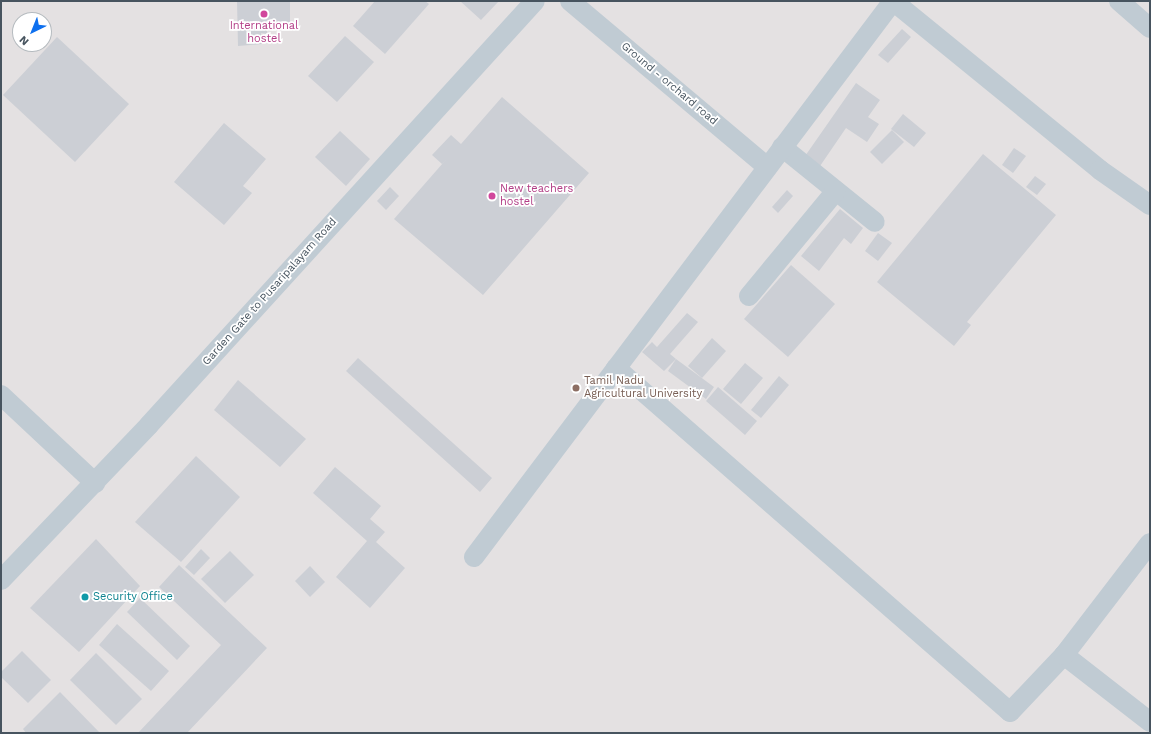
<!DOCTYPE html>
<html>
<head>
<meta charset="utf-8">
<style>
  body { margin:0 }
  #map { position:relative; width:1151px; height:734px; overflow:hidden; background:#f3f0f0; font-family:"Work Sans",sans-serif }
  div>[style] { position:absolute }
  .education>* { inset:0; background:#e4e1e2 }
  .building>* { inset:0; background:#cccfd5 }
  .minor>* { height:20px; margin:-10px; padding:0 10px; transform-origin:10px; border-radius:10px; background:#c0cbd3 }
  .dots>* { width:11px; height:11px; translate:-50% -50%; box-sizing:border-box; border:2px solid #fff; border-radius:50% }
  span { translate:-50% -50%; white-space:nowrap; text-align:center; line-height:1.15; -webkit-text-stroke:3.5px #fff; paint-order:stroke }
  .hotel-label { font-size:11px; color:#b23c85 }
  .left { translate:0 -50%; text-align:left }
  .street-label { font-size:11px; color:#47545f }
  .education-label { font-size:11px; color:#785e54 }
  .culture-label { font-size:11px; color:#0d838f }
  .frame { position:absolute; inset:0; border:2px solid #47545f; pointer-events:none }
  .north { position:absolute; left:12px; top:12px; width:40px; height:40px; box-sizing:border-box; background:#fff; border:1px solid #b5bbbf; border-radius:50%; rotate:223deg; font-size:11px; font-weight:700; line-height:16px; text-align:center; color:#47545f }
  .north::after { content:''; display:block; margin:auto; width:14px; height:18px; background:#0e70ef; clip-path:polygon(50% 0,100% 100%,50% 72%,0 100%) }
</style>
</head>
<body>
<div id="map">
  <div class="education">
    <div style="clip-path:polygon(evenodd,1px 1px,1150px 1px,1150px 733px,1px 733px,1px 1px,20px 20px,44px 20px,44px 44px,20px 44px,20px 20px)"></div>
  </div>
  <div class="building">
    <div style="clip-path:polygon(237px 1px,290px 1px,290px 26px,267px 28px,267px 34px,261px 33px,262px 44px,238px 46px)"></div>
    <div style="clip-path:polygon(375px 1px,425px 1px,429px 4px,385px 54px,353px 26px)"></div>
    <div style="clip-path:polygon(460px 1px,499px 1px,481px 20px)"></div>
    <div style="clip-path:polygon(902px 29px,911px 37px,888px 63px,878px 55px)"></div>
    <div style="clip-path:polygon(345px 36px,374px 62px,337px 102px,308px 76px)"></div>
    <div style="clip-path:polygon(57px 37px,129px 104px,75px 162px,3px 95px)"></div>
    <div style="clip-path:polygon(856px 83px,880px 100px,868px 117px,879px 124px,867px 142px,846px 128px,818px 169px,803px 159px)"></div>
    <div style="clip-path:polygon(502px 97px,589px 173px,483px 295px,394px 219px,450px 155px,442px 164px,432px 155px,451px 135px,461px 144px)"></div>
    <div style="clip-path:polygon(903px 114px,926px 133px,914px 147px,891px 129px)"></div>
    <div style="clip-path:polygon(224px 123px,266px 159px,243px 186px,252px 193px,224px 225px,174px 182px)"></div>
    <div style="clip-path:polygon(892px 130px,904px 142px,882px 164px,870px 152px)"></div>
    <div style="clip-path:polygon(340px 131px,370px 159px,346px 186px,315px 157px)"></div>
    <div style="clip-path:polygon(1014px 148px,1026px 156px,1013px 173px,1002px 165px)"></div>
    <div style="clip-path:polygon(983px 154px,1056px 215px,967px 322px,971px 325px,954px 346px,877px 282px)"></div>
    <div style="clip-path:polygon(1035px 176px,1046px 184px,1037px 195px,1026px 187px)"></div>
    <div style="clip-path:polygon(390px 187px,399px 196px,386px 210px,377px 201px)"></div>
    <div style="clip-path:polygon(787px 190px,793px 196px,778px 213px,772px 207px)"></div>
    <div style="clip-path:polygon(840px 209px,863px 228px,851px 244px,844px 238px,819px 271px,801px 256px)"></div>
    <div style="clip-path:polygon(878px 233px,892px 243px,878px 261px,865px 251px)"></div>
    <div style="clip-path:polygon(791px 265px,835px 304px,788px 357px,744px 319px)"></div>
    <div style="clip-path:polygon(687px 313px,698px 322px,670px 354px,676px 359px,664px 371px,642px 352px,652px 342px,657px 347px)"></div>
    <div style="clip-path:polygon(712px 338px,726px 351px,702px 378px,688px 366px)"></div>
    <div style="clip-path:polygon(358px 358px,492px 478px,480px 492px,346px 371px)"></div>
    <div style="clip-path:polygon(676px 359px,714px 387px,706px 399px,668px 371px)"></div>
    <div style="clip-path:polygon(745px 363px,763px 378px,741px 404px,723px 389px)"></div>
    <div style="clip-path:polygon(779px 376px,789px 385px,761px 418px,751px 410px)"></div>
    <div style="clip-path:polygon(238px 380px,306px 439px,280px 467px,214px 410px)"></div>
    <div style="clip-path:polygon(718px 387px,757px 421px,745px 435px,706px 401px)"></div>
    <div style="clip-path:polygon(196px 456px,240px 497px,181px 562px,135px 522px)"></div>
    <div style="clip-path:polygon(335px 467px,381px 506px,370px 519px,385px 532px,376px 542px,405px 568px,370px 608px,336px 577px,367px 541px,313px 493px)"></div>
    <div style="clip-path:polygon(96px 539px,140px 586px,79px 652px,30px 608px)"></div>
    <div style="clip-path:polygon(201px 549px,210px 558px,194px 575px,185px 567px)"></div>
    <div style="clip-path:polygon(230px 551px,254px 575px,225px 603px,201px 579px)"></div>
    <div style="clip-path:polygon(179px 565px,267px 648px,187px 733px,138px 733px,221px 645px,159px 587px)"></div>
    <div style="clip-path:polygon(310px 566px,325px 582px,310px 597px,295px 581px)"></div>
    <div style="clip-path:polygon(140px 598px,190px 646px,177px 660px,127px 612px)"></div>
    <div style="clip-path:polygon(117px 624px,169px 671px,151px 691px,99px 645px)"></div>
    <div style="clip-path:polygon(22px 651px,51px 680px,28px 703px,1px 677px,1px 672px)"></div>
    <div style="clip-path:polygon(96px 653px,142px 699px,116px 725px,70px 680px)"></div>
    <div style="clip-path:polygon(60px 692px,100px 733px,26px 733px,23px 729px)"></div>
  </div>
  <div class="minor">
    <div style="left:570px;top:1px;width:258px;rotate:40.1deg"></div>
    <div style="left:893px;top:1px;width:267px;rotate:39.2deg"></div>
    <div style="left:1100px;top:170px;width:61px;rotate:35deg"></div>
    <div style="left:1119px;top:1px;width:41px;rotate:41.1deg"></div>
    <div style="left:782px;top:147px;width:119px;rotate:38.9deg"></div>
    <div style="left:749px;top:296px;width:136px;rotate:-50.4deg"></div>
    <div style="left:616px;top:368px;width:523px;rotate:41.12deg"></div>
    <div style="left:1010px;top:712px;width:79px;rotate:-46.5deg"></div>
    <div style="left:1064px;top:655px;width:109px;rotate:37.9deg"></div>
    <div style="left:1px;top:395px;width:129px;rotate:43.1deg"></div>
    <div style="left:474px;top:557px;width:696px;rotate:-53deg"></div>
    <div style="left:1px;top:580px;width:214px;rotate:-46.3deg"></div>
    <div style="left:149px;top:425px;width:573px;rotate:-47.69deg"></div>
    <div style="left:1064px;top:655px;width:141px;rotate:-52.5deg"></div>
  </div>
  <div class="dots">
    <div style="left:264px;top:14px;background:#d1479c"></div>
    <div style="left:492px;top:196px;background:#d1479c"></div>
    <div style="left:576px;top:388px;background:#8d6e63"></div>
    <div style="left:85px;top:597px;background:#0f9aa8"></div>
  </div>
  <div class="hotel-label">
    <span style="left:264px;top:33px">International<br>hostel</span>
    <span class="left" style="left:500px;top:196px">New teachers<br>hostel</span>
  </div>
  <div class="street-label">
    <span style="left:669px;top:84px;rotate:40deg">Ground - orchard road</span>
    <span style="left:270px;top:292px;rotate:-48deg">Garden Gate to Pusaripalayam Road</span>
  </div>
  <div class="education-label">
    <span class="left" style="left:584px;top:388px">Tamil Nadu<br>Agricultural University</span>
  </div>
  <div class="culture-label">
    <span class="left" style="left:93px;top:597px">Security Office</span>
  </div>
  <div class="frame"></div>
  <div class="north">N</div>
</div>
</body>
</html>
